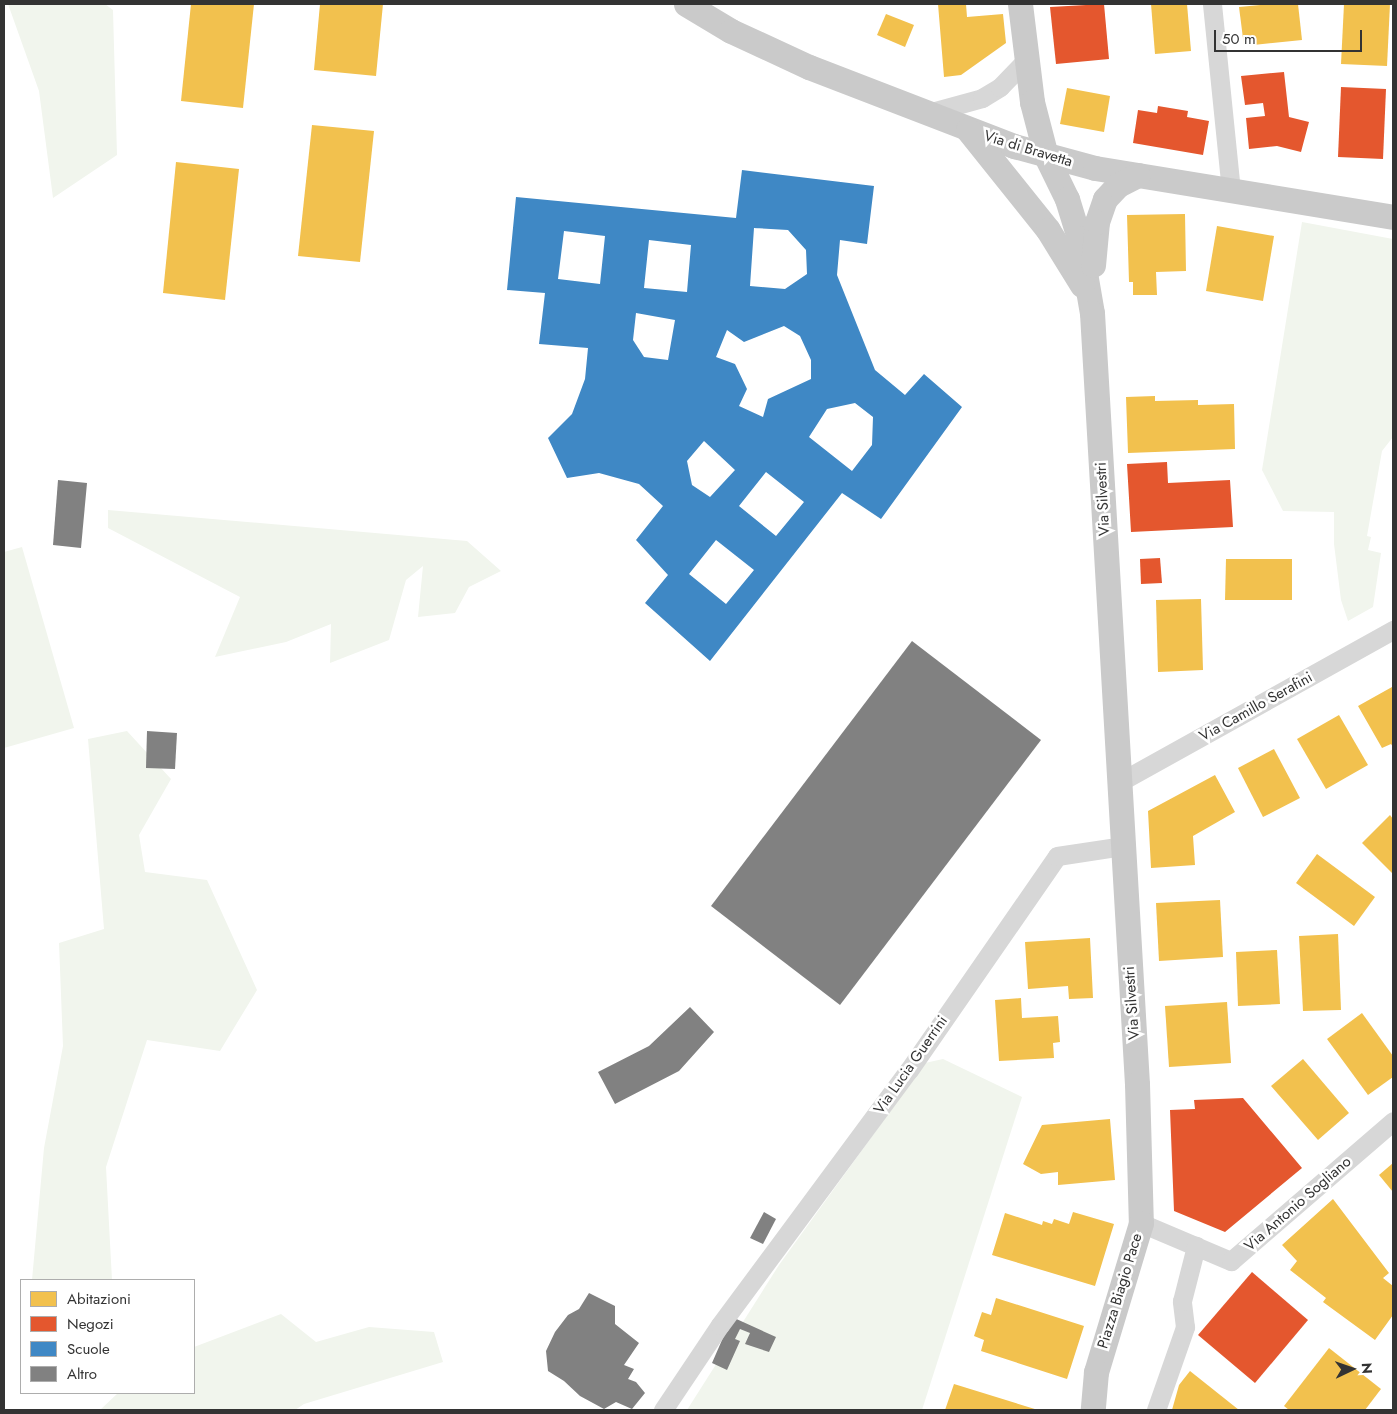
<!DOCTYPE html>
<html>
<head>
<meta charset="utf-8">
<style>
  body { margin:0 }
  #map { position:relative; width:1397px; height:1414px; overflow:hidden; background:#fff; font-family:Jost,sans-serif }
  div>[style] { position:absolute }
  .green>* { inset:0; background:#f1f5ed }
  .homes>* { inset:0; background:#f2c14e }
  .shops>* { inset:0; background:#e4572e }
  .schools>* { inset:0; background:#3f88c5 }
  .building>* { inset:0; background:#818181 }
  .minor>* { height:19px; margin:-9.5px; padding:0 9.5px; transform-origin:9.5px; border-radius:9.5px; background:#d7d7d7 }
  .major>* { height:25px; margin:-12.5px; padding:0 12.5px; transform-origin:12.5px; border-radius:12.5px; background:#cacaca }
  span { translate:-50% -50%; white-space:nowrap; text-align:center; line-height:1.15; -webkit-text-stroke:5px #fff; paint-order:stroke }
  .street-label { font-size:15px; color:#333 }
  .frame { position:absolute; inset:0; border:5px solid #333; pointer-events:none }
  .legend { position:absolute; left:20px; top:1279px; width:175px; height:115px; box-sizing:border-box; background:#fff; border:1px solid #adadad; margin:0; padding:6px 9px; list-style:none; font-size:15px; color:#333 }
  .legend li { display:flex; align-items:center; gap:10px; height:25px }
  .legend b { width:25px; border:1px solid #adadad }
  .north { position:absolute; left:1327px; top:1344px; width:50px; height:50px; -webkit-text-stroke:4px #fff; paint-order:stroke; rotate:87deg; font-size:14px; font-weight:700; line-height:20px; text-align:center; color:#333 }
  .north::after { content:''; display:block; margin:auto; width:18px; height:22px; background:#333; clip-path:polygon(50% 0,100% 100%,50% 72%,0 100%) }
  .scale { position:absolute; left:1214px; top:30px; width:148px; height:22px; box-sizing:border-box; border:2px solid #333; border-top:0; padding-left:6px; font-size:15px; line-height:18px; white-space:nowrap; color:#333; -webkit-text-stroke:4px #fff; paint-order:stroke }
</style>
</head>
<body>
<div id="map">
  <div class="green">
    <div style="clip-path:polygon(8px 4px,105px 4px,113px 10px,117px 155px,53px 198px,39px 91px)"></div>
    <div style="clip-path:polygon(1302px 222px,1393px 239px,1393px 437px,1382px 451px,1367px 536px,1371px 537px,1368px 550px,1381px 553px,1373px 607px,1348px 621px,1341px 600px,1334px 544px,1334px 512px,1283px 511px,1262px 470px)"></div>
    <div style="clip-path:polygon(108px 510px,467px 541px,501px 571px,469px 587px,455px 613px,418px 617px,423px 566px,406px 580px,389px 640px,330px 663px,331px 624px,286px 642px,215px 657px,240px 597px,108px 528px)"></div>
    <div style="clip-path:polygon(22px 547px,74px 728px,4px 748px,4px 552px)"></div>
    <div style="clip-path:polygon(127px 731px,171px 779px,139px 835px,145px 872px,207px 880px,257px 990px,220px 1051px,147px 1040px,106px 1167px,112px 1280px,32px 1280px,44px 1148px,63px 1046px,59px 943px,104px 929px,88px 739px)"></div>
    <div style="clip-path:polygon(943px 1059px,1022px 1097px,922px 1410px,687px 1410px,779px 1265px,925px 1063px)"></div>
    <div style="clip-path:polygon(281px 1314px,316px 1342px,369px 1327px,434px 1332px,443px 1362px,304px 1404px,295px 1410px,100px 1410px,118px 1393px,194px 1393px,194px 1347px)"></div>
  </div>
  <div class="homes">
    <div style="clip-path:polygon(191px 4px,254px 4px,243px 108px,181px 101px)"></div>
    <div style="clip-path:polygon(320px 4px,383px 4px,376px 76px,314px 70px)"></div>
    <div style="clip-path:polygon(938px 4px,966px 4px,967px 17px,1003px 14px,1006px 43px,961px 75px,944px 77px)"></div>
    <div style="clip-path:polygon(1151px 4px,1187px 4px,1191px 51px,1155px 54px)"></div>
    <div style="clip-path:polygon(1271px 4px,1298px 4px,1302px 40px,1244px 46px,1239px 7px)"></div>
    <div style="clip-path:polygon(1344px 4px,1390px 4px,1387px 66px,1341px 64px)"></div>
    <div style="clip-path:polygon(886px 14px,914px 25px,905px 47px,877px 35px)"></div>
    <div style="clip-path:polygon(1067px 88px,1110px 96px,1104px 132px,1060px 124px)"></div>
    <div style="clip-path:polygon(312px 125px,374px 131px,360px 262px,298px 256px)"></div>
    <div style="clip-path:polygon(176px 162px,239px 169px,225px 300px,163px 293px)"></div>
    <div style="clip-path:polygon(1185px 214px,1186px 271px,1156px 272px,1157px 295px,1133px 295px,1133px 282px,1129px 282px,1127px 215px)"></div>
    <div style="clip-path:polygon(1217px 226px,1274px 236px,1263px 301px,1206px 291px)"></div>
    <div style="clip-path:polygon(1155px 396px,1155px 401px,1198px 400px,1198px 405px,1234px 404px,1235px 449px,1128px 453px,1126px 397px)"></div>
    <div style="clip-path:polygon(1226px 559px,1292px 559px,1292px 600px,1225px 600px)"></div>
    <div style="clip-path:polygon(1201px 599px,1203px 670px,1158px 672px,1156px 600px)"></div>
    <div style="clip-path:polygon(1392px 687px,1393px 747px,1391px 744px,1382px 748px,1358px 706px)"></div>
    <div style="clip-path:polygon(1339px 715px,1368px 765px,1326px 789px,1297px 739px)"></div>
    <div style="clip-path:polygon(1274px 749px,1300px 798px,1263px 817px,1238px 768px)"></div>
    <div style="clip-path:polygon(1215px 775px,1235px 812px,1193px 836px,1195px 865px,1151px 868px,1148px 811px)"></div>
    <div style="clip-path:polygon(1390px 815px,1393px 819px,1393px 874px,1362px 843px)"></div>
    <div style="clip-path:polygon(1317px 854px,1375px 897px,1354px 926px,1296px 883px)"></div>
    <div style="clip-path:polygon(1220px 900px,1223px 957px,1159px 961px,1156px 903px)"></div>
    <div style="clip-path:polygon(1338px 934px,1341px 1010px,1303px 1011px,1299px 936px)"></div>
    <div style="clip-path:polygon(1090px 938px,1093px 998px,1069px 999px,1068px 986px,1028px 989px,1025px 942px)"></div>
    <div style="clip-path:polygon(1277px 950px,1280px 1004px,1238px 1006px,1236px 952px)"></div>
    <div style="clip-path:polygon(1021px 998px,1022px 1018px,1058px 1016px,1060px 1042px,1053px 1043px,1054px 1058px,999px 1061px,995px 1000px)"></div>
    <div style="clip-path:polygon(1227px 1002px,1231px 1063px,1169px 1067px,1165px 1006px)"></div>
    <div style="clip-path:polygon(1362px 1013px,1393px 1056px,1393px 1077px,1368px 1095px,1327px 1039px)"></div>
    <div style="clip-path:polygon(1303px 1059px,1349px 1113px,1318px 1140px,1271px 1086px)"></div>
    <div style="clip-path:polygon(1110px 1119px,1115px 1180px,1058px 1185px,1058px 1172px,1041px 1174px,1023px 1164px,1042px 1125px)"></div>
    <div style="clip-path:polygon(1393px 1163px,1393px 1192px,1379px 1175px)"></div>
    <div style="clip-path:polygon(1333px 1199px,1389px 1273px,1383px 1278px,1393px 1286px,1393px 1315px,1375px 1340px,1323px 1302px,1326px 1298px,1290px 1270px,1297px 1261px,1282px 1245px)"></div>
    <div style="clip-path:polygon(1073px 1212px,1114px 1224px,1095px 1286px,992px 1255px,1005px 1213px,1042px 1225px,1043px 1221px,1052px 1224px,1054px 1219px,1069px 1224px)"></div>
    <div style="clip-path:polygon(996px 1298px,1084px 1326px,1067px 1379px,981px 1351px,984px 1340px,974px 1336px,982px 1312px,991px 1315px)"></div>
    <div style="clip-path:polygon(1329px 1348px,1381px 1389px,1365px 1410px,1289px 1410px,1284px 1406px)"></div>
    <div style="clip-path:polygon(1190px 1371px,1239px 1410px,1172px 1410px,1179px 1385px)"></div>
    <div style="clip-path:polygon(954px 1384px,1038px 1410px,945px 1410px)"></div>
  </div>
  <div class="shops">
    <div style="clip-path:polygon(1104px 4px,1109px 59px,1056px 64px,1050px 7px)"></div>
    <div style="clip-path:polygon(1284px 72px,1289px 117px,1309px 122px,1301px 152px,1277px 146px,1249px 149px,1246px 118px,1265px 116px,1263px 103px,1245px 105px,1241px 76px)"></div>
    <div style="clip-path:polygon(1341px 87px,1386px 89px,1383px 159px,1338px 157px)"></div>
    <div style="clip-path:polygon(1158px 106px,1188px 111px,1187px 117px,1209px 121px,1203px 155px,1133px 143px,1138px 110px,1157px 113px)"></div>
    <div style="clip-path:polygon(1167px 462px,1168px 483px,1230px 480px,1233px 527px,1131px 532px,1127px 464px)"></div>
    <div style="clip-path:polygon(1160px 558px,1162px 583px,1141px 584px,1140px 559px)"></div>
    <div style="clip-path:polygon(1243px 1098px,1302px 1168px,1225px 1232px,1174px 1211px,1170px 1110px,1195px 1109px,1194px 1100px)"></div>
    <div style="clip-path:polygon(1252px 1272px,1308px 1320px,1255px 1383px,1198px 1335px)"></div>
  </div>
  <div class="schools">
    <div style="clip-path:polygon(evenodd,742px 170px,874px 186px,867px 244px,840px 240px,837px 275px,875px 370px,905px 395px,924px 374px,962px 407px,881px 519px,842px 493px,710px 661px,645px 603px,668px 575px,636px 540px,663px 506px,639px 484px,599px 473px,567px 478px,548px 438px,572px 414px,585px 379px,588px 348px,539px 344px,545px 293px,507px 290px,516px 197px,736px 218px,742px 170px,754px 228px,788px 230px,806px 250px,807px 274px,785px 289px,750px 286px,754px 228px,742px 170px,564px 231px,605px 236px,600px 284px,558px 279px,564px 231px,742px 170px,649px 240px,691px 245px,687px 292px,644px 288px,649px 240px,742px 170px,636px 313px,675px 320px,668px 360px,644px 357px,633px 340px,636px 313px,742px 170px,784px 326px,800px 336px,811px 360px,811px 379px,768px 399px,763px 417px,739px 406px,747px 389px,735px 364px,716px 357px,727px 330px,744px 342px,784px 326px,742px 170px,855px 403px,873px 417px,872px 445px,852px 471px,809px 437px,827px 409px,855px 403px,742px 170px,704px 441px,735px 470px,710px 497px,692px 485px,687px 461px,704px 441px,742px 170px,766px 472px,804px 502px,776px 536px,739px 506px,766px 472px,742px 170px,716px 540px,754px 570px,726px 604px,689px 574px,716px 540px)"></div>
  </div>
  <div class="building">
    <div style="clip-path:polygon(58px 480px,87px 483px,81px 548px,53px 545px)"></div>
    <div style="clip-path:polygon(912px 641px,1041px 740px,840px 1005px,711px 906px)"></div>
    <div style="clip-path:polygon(147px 731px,177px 733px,175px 769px,146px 768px)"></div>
    <div style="clip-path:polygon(690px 1007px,714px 1032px,679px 1071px,615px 1104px,598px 1072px,649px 1046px)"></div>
    <div style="clip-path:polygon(764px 1212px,776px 1219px,763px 1244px,750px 1238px)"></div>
    <div style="clip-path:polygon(589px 1293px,615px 1306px,615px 1324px,639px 1343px,624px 1365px,634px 1369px,628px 1379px,636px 1382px,645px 1393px,632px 1409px,616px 1402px,604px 1409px,580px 1396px,564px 1381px,548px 1371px,546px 1351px,555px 1332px,568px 1315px,579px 1309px)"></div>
    <div style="clip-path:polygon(732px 1317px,776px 1337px,769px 1352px,745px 1344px,750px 1333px,740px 1329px,735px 1339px,740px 1341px,727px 1370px,712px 1363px)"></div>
  </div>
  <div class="minor">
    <div style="left:1212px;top:4px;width:187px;rotate:84.2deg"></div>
    <div style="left:928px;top:113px;width:56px;rotate:-15.5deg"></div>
    <div style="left:982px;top:98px;width:21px;rotate:-31deg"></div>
    <div style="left:1000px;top:87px;width:36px;rotate:-46deg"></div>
    <div style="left:1118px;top:783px;width:315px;rotate:-29.1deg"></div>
    <div style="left:1141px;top:1223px;width:98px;rotate:22.9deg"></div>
    <div style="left:1231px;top:1261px;width:214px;rotate:-40.8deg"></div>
    <div style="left:663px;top:1410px;width:102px;rotate:-56.2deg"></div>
    <div style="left:720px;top:1325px;width:317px;rotate:-53.5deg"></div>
    <div style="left:909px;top:1070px;width:260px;rotate:-55.3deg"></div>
    <div style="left:1057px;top:856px;width:66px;rotate:-8.7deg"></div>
    <div style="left:1156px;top:1410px;width:88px;rotate:-70.7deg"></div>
    <div style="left:1185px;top:1327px;width:26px;rotate:-97deg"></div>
    <div style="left:1182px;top:1301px;width:57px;rotate:-75.7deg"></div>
  </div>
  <div class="major">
    <div style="left:686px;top:4px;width:52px;rotate:31deg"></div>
    <div style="left:731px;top:31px;width:86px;rotate:24.8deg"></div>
    <div style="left:809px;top:67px;width:220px;rotate:21.1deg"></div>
    <div style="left:1014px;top:146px;width:84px;rotate:15.2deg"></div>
    <div style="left:1095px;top:168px;width:302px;rotate:9.3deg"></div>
    <div style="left:1020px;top:4px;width:99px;rotate:83deg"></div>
    <div style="left:1032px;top:102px;width:56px;rotate:75.5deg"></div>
    <div style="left:1046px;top:156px;width:48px;rotate:64deg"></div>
    <div style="left:1067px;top:199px;width:41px;rotate:72.9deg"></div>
    <div style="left:1079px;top:238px;width:76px;rotate:80.2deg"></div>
    <div style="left:1092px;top:313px;width:772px;rotate:86.66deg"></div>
    <div style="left:1137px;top:1084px;width:139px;rotate:88.4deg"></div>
    <div style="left:1141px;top:1223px;width:156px;rotate:106.8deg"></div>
    <div style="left:1096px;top:1372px;width:38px;rotate:95deg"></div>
    <div style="left:968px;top:130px;width:128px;rotate:51.3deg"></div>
    <div style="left:1048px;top:230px;width:65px;rotate:58.3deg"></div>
    <div style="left:1093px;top:265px;width:43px;rotate:-84.7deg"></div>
    <div style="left:1097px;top:222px;width:24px;rotate:-71deg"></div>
    <div style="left:1105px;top:199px;width:19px;rotate:-47deg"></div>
    <div style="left:1118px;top:185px;width:22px;rotate:-27deg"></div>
  </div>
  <div class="street-label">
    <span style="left:1028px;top:149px;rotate:17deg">Via di Bravetta</span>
    <span style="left:1103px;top:499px;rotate:-93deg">Via Silvestri</span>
    <span style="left:1256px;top:707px;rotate:-29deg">Via Camillo Serafini</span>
    <span style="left:1132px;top:1003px;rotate:-94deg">Via Silvestri</span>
    <span style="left:911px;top:1065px;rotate:-55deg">Via Lucia Guerrini</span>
    <span style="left:1298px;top:1204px;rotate:-41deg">Via Antonio Sogliano</span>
    <span style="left:1120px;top:1291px;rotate:-73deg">Piazza Biagio Pace</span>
  </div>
  <div class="frame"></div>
  <ul class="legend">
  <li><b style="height:14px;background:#f2c14e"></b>Abitazioni</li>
  <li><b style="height:14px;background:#e4572e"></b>Negozi</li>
  <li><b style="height:14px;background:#3f88c5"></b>Scuole</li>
  <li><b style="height:14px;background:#818181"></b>Altro</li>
  </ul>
  <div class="north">N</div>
  <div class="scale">50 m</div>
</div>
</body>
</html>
